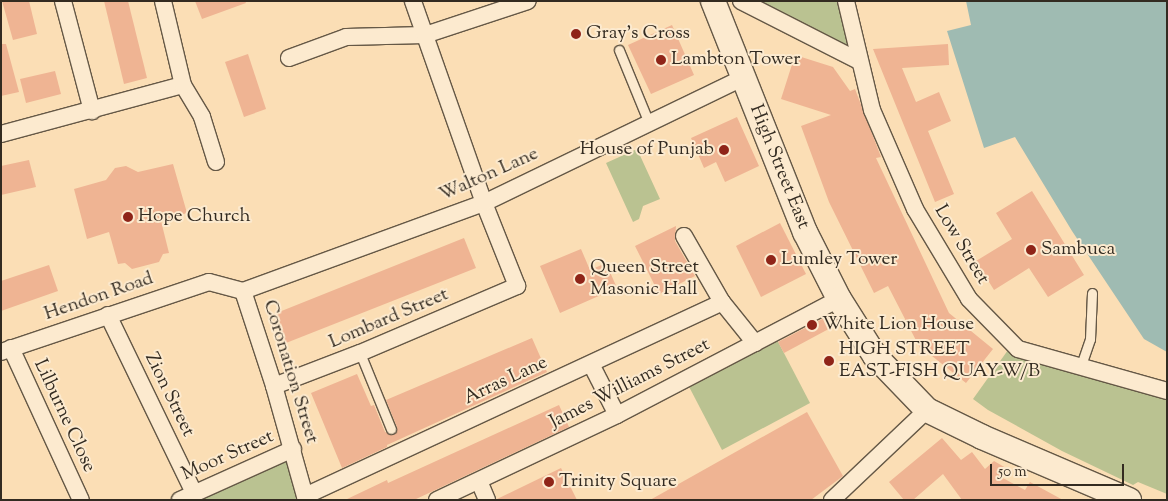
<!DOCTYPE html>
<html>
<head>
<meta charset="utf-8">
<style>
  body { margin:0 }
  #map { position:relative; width:1168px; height:501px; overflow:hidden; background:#fbdeb5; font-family:"Sorts Mill Goudy",serif }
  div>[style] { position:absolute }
  .green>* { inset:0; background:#bac291 }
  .water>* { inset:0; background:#9fbbb2 }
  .building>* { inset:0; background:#efb493 }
  .roads { filter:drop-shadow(1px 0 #655846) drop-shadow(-1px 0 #655846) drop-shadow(0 1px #655846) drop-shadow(0 -1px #655846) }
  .service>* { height:9px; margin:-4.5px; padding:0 4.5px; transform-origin:4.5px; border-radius:4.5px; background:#fceacf }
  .minor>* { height:16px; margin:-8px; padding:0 8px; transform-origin:8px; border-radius:8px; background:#fceacf }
  .secondary>* { height:24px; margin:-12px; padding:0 12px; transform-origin:12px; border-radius:12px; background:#fceacf }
  .dots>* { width:14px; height:14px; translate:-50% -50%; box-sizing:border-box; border:2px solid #fceacf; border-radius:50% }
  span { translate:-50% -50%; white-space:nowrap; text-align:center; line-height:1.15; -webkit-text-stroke:4px #fceacf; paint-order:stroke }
  .poi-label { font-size:19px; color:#332b21 }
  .left { translate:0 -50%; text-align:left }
  .right { translate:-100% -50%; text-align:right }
  .street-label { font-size:19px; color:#332b21 }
  .frame { position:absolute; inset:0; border:2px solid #332b21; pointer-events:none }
  .scale { position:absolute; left:990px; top:464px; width:134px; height:22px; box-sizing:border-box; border:2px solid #332b21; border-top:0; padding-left:6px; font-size:15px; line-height:18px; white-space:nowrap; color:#332b21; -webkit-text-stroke:4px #fceacf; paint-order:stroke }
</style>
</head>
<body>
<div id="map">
  <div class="green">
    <div style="clip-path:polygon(748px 1px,846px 1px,859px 61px)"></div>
    <div style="clip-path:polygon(637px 149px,660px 199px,643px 206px,639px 219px,633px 222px,606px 163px)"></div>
    <div style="clip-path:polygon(773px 332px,810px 403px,722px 450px,685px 379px)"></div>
    <div style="clip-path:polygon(1013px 343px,1167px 398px,1167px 494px,1138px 482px,1133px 485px,1062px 451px,988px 410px,973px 399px)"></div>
    <div style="clip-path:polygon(293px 449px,306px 500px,180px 500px)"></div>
  </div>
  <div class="water">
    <div style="clip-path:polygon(966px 1px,1167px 1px,1167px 352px,1144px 339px,1072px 231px,1015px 137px,984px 148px,947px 31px,971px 25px)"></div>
  </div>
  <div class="building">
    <div style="clip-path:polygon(2px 1px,29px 1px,37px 34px,13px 40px)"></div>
    <div style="clip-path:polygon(104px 1px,128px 1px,147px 78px,124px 84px)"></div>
    <div style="clip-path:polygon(195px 1px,245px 1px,246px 3px,202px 19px)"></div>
    <div style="clip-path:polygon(672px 25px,694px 75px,651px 94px,628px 45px)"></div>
    <div style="clip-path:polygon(1px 44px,6px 44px,19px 92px,1px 96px)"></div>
    <div style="clip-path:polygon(948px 44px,949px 65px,902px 68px,916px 102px,939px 92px,951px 121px,928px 131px,954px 194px,935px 202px,873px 49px)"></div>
    <div style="clip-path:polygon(248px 54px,266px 109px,244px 117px,225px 62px)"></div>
    <div style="clip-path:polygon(795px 55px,833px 67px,850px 91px,855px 89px,881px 157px,876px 158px,949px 313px,993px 349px,966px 383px,927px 352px,923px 354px,888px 286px,874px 293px,829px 202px,801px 126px,831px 115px,781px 99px)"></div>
    <div style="clip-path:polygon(55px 71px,61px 94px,26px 103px,20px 79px)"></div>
    <div style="clip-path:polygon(737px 117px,759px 166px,725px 182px,716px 162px,704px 168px,691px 138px)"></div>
    <div style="clip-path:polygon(29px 160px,36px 187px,1px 195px,1px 166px)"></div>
    <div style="clip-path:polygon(173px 164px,187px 213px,161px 221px,169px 253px,163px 254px,159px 262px,132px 269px,125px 263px,118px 264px,109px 232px,87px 239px,74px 189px,106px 180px,115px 168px,126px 166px,138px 172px)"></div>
    <div style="clip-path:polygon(1032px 191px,1084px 275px,1048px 297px,1029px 268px,994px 290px,976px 261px,1012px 239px,996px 213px)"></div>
    <div style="clip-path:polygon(780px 223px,806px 274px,761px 297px,736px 246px)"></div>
    <div style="clip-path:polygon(676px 226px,675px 241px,695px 276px,659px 294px,635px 246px)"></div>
    <div style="clip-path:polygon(464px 238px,476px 268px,286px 343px,274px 314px)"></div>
    <div style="clip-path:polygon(581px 249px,590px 270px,606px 263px,617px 288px,560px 313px,540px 266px)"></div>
    <div style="clip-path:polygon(49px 265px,58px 291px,1px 311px,1px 281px)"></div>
    <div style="clip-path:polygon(832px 314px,838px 324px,784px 353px,778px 342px)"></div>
    <div style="clip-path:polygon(532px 338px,547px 372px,387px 445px,387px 447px,342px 468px,311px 393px,357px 374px,371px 406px,374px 405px,385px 432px,393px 435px,396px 432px,397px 427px,386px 400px)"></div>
    <div style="clip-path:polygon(559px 405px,569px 427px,414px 500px,345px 500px,387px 480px,388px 483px)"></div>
    <div style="clip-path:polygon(807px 412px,843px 476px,811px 500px,650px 500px)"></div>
    <div style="clip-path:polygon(942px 438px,961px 460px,972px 452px,985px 469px,994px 461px,1006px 468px,1001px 477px,1025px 490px,1030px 482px,1063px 500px,962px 500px,943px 474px,913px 500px,904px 500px,889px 482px)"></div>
    <div style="clip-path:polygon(561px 468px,577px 500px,497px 500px,497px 499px)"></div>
  </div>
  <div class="roads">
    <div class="service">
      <div style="left:619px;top:50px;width:79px;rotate:67.7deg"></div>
      <div style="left:360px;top:353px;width:82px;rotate:67.8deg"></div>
      <div style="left:1080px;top:368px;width:31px;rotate:-71deg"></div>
      <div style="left:1090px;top:339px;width:46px;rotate:-87.5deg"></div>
    </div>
    <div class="minor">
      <div style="left:63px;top:1px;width:114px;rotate:75.2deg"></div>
      <div style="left:741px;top:1px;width:132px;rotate:27deg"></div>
      <div style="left:846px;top:1px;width:112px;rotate:76.6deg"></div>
      <div style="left:872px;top:110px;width:108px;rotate:66.5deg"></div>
      <div style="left:915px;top:209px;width:105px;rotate:59deg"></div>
      <div style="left:969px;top:299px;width:70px;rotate:45.6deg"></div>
      <div style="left:1018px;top:349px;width:155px;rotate:15.7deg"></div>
      <div style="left:289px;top:58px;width:61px;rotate:-20.2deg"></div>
      <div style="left:346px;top:37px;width:79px;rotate:-1.5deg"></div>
      <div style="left:425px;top:35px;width:108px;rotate:-18.3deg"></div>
      <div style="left:183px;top:85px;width:37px;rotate:59deg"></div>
      <div style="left:202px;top:117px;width:47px;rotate:72.7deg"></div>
      <div style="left:1px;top:134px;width:188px;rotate:-15.1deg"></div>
      <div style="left:183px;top:85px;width:86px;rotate:-103.4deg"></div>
      <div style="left:684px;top:236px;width:76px;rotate:60.1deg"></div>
      <div style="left:722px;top:302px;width:53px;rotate:51.2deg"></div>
      <div style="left:243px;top:291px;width:257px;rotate:-20.1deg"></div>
      <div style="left:484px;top:203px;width:288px;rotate:-25.8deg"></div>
      <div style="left:108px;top:315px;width:198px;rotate:64.2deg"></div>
      <div style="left:11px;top:348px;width:167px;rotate:65.3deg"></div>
      <div style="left:1px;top:352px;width:219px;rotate:-18.6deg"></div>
      <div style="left:209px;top:282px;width:35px;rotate:15deg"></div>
      <div style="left:243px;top:291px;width:100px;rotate:71.9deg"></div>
      <div style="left:274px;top:386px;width:118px;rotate:74.3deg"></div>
      <div style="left:591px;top:364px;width:57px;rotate:63deg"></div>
      <div style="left:274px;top:386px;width:92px;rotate:-21deg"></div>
      <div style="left:360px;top:353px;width:171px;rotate:-23.1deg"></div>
      <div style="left:517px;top:286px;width:89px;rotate:-111.7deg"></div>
      <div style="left:484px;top:203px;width:214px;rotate:-109.4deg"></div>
      <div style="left:479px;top:481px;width:21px;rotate:67deg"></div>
      <div style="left:305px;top:496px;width:460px;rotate:-24.9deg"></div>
      <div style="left:180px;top:500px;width:124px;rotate:-24.3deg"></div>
      <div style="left:437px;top:500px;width:199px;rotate:-25.3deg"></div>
      <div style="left:617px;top:415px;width:250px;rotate:-27.6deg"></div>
      <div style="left:832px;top:500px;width:131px;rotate:-43.5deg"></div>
    </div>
    <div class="secondary">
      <div style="left:713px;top:1px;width:249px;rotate:68.3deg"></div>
      <div style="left:805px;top:232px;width:75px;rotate:63.1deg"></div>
      <div style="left:839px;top:299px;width:67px;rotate:57.7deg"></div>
      <div style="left:875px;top:356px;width:75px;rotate:46.1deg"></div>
      <div style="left:927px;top:410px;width:61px;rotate:26.1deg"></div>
      <div style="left:982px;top:437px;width:160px;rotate:23.2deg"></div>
    </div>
  </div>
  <div class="dots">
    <div style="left:576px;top:34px;background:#8f2418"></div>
    <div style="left:661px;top:60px;background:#8f2418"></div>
    <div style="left:724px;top:150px;background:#8f2418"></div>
    <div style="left:128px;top:217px;background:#8f2418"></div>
    <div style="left:1031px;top:250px;background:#8f2418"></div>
    <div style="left:771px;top:260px;background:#8f2418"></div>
    <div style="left:580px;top:279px;background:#8f2418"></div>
    <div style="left:812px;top:325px;background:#8f2418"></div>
    <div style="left:829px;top:361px;background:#8f2418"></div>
    <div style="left:549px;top:482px;background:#8f2418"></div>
  </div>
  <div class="poi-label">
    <span class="left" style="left:586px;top:34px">Gray's Cross</span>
    <span class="left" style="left:671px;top:60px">Lambton Tower</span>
    <span class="right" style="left:714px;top:150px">House of Punjab</span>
    <span class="left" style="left:138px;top:217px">Hope Church</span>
    <span class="left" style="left:1041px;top:250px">Sambuca</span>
    <span class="left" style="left:781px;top:260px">Lumley Tower</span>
    <span class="left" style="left:590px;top:279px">Queen Street<br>Masonic Hall</span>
    <span class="left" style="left:822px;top:325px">White Lion House</span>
    <span class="left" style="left:839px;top:361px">HIGH STREET<br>EAST-FISH QUAY-W/B</span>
    <span class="left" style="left:559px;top:482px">Trinity Square</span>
  </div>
  <div class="street-label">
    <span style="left:779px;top:167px;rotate:68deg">High Street East</span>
    <span style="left:489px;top:175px;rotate:-24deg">Walton Lane</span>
    <span style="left:961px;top:245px;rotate:59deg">Low Street</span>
    <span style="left:99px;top:297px;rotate:-19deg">Hendon Road</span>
    <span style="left:389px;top:319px;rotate:-23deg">Lombard Street</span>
    <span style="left:290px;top:372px;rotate:73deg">Coronation Street</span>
    <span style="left:506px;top:381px;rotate:-25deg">Arras Lane</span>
    <span style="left:630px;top:384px;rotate:-27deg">James Williams Street</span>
    <span style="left:169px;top:395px;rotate:64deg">Zion Street</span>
    <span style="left:64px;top:416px;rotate:65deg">Lilburne Close</span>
    <span style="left:228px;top:456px;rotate:-24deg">Moor Street</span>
  </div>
  <div class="frame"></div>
  <div class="scale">50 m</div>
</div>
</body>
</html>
